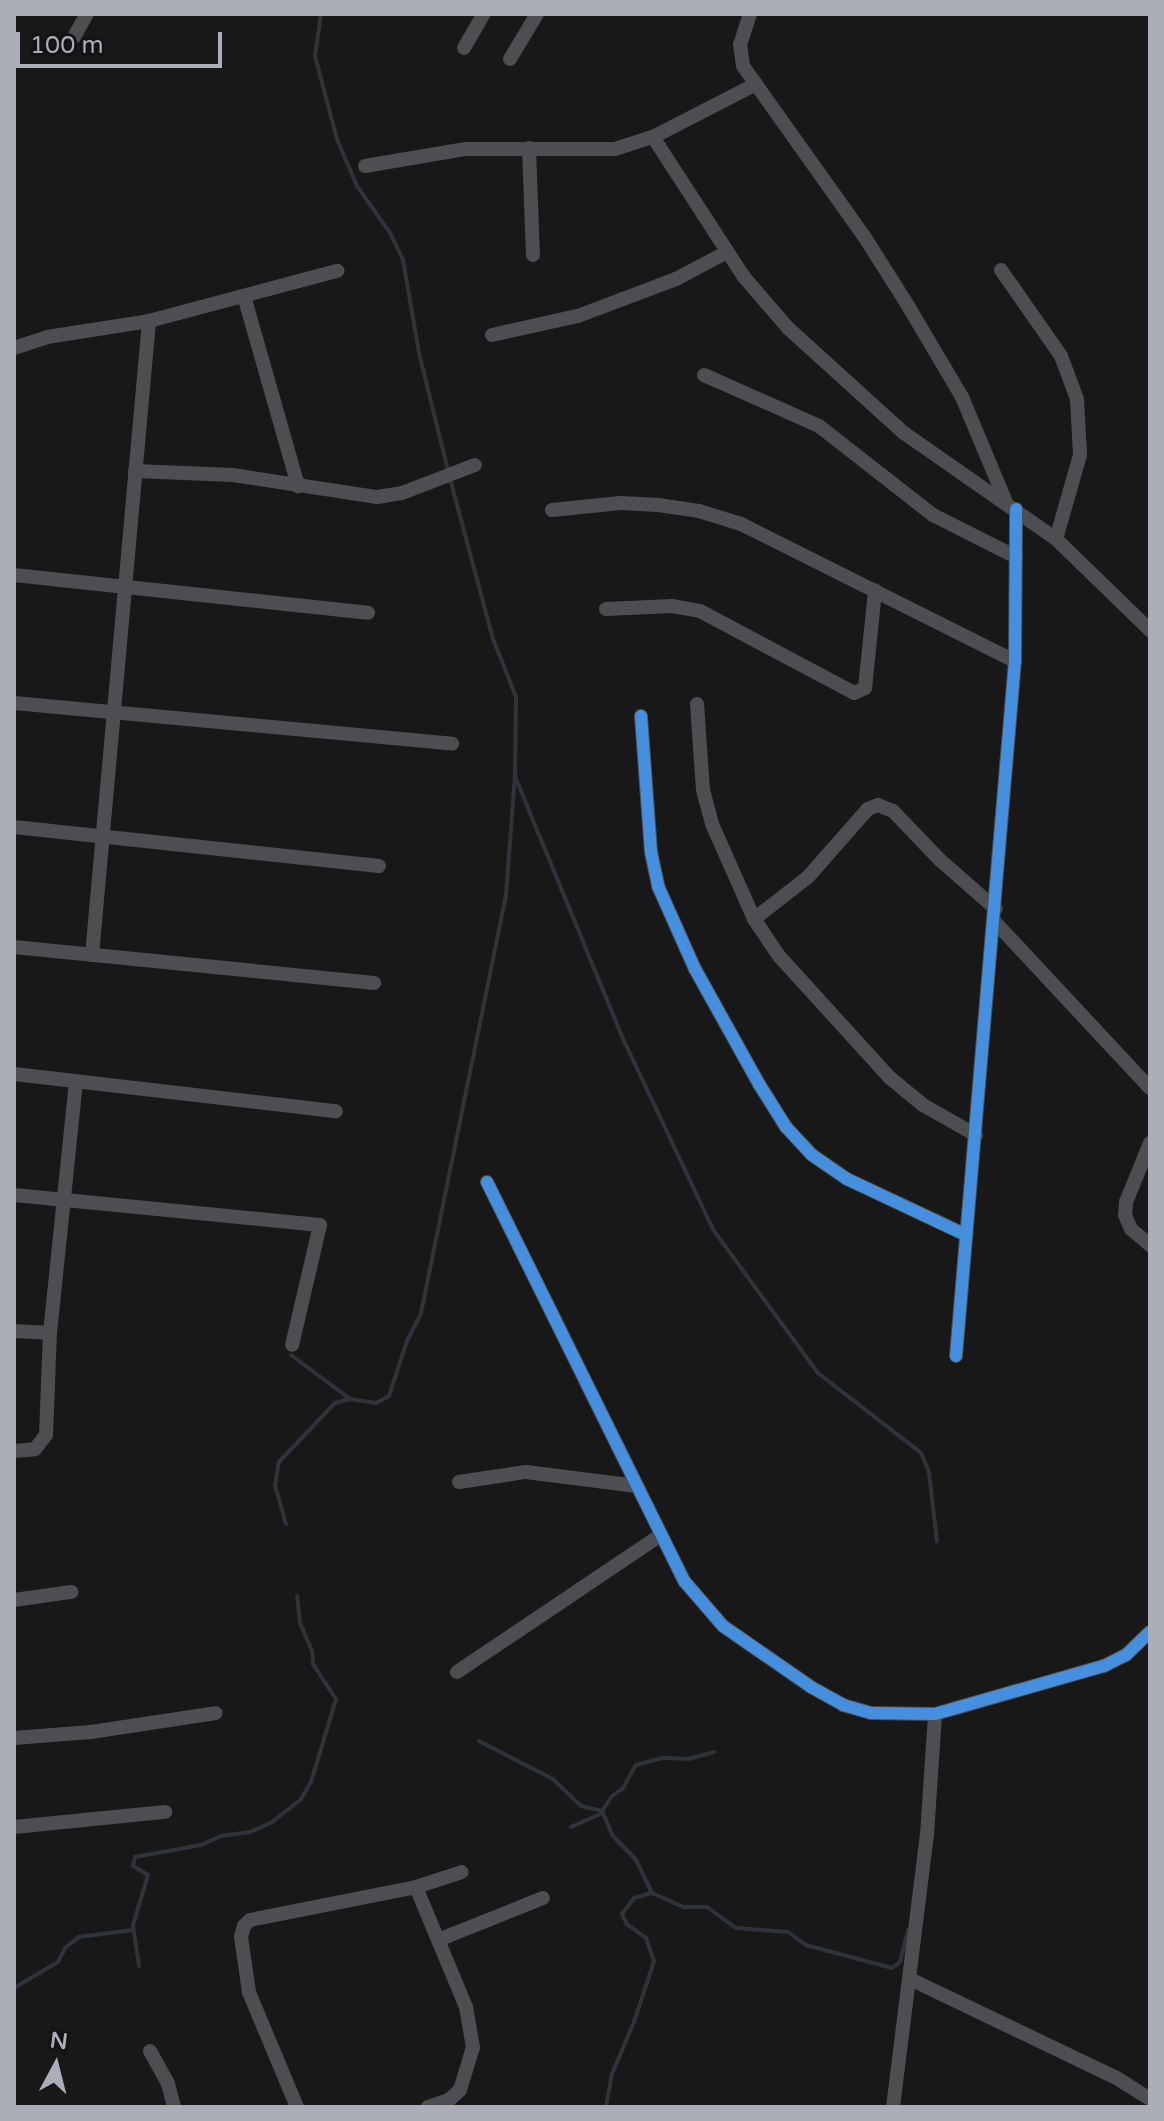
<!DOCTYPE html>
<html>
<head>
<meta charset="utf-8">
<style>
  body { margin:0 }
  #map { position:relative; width:1164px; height:2121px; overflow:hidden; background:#181818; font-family:"Varela Round",sans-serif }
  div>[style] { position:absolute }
  .stream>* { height:4px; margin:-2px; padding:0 2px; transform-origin:2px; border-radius:2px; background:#2f333b }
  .street>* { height:14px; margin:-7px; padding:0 7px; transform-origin:7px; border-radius:7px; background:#4d4e51 }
  .cycleway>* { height:12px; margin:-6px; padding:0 6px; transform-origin:6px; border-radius:6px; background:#468fdf }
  span { translate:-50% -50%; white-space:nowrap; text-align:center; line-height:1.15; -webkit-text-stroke:8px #131214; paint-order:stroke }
  .frame { position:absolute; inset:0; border:16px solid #abadb8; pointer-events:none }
  .north { position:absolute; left:16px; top:2025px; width:80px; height:80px; -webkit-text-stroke:6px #131214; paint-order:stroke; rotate:7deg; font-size:22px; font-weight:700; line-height:32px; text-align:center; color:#abadb8 }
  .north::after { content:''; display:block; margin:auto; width:28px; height:36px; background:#abadb8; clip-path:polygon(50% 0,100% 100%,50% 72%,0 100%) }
  .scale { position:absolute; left:16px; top:32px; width:206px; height:36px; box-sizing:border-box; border:4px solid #abadb8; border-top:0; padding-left:10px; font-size:24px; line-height:28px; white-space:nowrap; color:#abadb8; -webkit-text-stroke:6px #131214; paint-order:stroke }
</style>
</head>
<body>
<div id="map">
  <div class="stream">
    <div style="left:321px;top:14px;width:42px;rotate:98.1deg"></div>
    <div style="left:315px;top:56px;width:86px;rotate:75.2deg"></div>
    <div style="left:337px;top:139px;width:51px;rotate:66.9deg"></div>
    <div style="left:357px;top:186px;width:57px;rotate:54.9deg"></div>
    <div style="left:390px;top:233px;width:30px;rotate:64deg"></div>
    <div style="left:403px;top:260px;width:94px;rotate:80.2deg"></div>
    <div style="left:419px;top:353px;width:121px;rotate:76.1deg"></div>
    <div style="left:516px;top:779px;width:286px;rotate:67.6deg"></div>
    <div style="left:625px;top:1043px;width:208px;rotate:64.7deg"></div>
    <div style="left:714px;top:1231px;width:176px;rotate:53.8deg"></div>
    <div style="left:818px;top:1373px;width:130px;rotate:37.8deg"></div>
    <div style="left:921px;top:1453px;width:21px;rotate:67deg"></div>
    <div style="left:929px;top:1472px;width:70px;rotate:83.5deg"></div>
    <div style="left:291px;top:1355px;width:74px;rotate:36.7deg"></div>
    <div style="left:286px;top:1524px;width:40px;rotate:-106deg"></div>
    <div style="left:275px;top:1486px;width:24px;rotate:-81deg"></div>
    <div style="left:279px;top:1462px;width:81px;rotate:-46.5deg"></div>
    <div style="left:335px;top:1403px;width:16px;rotate:-15deg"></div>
    <div style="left:350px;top:1399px;width:26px;rotate:9deg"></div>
    <div style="left:376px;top:1403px;width:15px;rotate:-28deg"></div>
    <div style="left:389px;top:1396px;width:58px;rotate:-71.9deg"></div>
    <div style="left:407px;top:1341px;width:31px;rotate:-63deg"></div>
    <div style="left:421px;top:1313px;width:427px;rotate:-78.5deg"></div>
    <div style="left:506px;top:895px;width:119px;rotate:-85.7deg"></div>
    <div style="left:515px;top:776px;width:79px;rotate:-89.3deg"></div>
    <div style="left:516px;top:697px;width:62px;rotate:-111.6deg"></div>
    <div style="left:493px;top:639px;width:167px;rotate:-105deg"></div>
    <div style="left:479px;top:1741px;width:83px;rotate:27.2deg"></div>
    <div style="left:553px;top:1779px;width:39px;rotate:44deg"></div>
    <div style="left:581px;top:1806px;width:22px;rotate:13deg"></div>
    <div style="left:602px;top:1811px;width:18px;rotate:-56deg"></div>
    <div style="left:612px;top:1796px;width:14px;rotate:-36deg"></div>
    <div style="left:623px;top:1788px;width:26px;rotate:-61deg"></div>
    <div style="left:636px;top:1765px;width:28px;rotate:-15deg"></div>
    <div style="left:663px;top:1758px;width:25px;rotate:2deg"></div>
    <div style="left:688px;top:1759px;width:27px;rotate:-15deg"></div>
    <div style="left:571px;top:1827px;width:35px;rotate:-24deg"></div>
    <div style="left:603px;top:1813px;width:25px;rotate:67deg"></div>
    <div style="left:613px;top:1836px;width:33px;rotate:46deg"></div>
    <div style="left:636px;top:1860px;width:37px;rotate:64deg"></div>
    <div style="left:652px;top:1893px;width:35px;rotate:24deg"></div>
    <div style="left:684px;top:1907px;width:23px"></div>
    <div style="left:707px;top:1907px;width:36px;rotate:36deg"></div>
    <div style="left:736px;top:1928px;width:52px;rotate:4.4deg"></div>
    <div style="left:788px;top:1932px;width:22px;rotate:36deg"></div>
    <div style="left:806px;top:1945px;width:89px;rotate:15deg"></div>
    <div style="left:892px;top:1968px;width:10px;rotate:-37deg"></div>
    <div style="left:900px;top:1962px;width:33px;rotate:-76deg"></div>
    <div style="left:139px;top:1966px;width:41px;rotate:-98.3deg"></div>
    <div style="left:133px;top:1925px;width:52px;rotate:-73.3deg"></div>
    <div style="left:148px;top:1875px;width:17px;rotate:-149deg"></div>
    <div style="left:133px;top:1866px;width:9px;rotate:-77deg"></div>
    <div style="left:135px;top:1857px;width:67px;rotate:-10.3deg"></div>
    <div style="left:201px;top:1845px;width:22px;rotate:-24deg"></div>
    <div style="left:221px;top:1836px;width:29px;rotate:-8deg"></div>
    <div style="left:250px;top:1832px;width:24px;rotate:-24deg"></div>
    <div style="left:272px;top:1822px;width:37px;rotate:-38deg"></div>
    <div style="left:301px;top:1799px;width:20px;rotate:-60deg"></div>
    <div style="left:311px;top:1782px;width:87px;rotate:-73.2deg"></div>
    <div style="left:336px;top:1699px;width:42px;rotate:-123.3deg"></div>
    <div style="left:313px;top:1664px;width:13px;rotate:-94deg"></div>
    <div style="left:312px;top:1651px;width:30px;rotate:-113deg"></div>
    <div style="left:300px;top:1623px;width:27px;rotate:-96deg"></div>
    <div style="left:14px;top:1988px;width:51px;rotate:-30.6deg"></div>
    <div style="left:58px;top:1962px;width:16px;rotate:-63deg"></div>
    <div style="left:65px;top:1948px;width:18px;rotate:-38deg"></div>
    <div style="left:79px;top:1937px;width:54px;rotate:-7.4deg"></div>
    <div style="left:606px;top:2107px;width:34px;rotate:-80deg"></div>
    <div style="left:612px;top:2074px;width:56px;rotate:-67.1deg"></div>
    <div style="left:634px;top:2022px;width:64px;rotate:-71.8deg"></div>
    <div style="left:654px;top:1961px;width:24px;rotate:-109deg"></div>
    <div style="left:646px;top:1938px;width:24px;rotate:-144deg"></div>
    <div style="left:627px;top:1924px;width:11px;rotate:-117deg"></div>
    <div style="left:622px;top:1914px;width:20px;rotate:-53deg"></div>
    <div style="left:634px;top:1898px;width:19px;rotate:-16deg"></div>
  </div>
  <div class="street">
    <div style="left:750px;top:14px;width:32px;rotate:108deg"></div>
    <div style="left:740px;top:44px;width:22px;rotate:82deg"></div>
    <div style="left:743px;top:66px;width:209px;rotate:54.6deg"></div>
    <div style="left:864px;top:236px;width:80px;rotate:57.7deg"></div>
    <div style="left:907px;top:304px;width:108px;rotate:59.4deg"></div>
    <div style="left:962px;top:397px;width:114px;rotate:67.3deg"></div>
    <div style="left:74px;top:37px;width:26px;rotate:-61deg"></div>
    <div style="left:464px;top:48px;width:39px;rotate:-60deg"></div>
    <div style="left:510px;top:59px;width:52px;rotate:-59deg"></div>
    <div style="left:653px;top:137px;width:167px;rotate:57deg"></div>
    <div style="left:744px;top:277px;width:67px;rotate:49.2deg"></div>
    <div style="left:788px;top:328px;width:156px;rotate:42.2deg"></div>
    <div style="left:904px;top:433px;width:185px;rotate:34.9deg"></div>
    <div style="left:1056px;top:539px;width:131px;rotate:44.1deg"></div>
    <div style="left:529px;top:148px;width:107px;rotate:87.9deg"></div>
    <div style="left:365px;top:166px;width:101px;rotate:-9.6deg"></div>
    <div style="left:465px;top:149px;width:150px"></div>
    <div style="left:615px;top:149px;width:40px;rotate:-18deg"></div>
    <div style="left:653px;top:137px;width:116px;rotate:-27.2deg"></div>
    <div style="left:1001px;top:270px;width:105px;rotate:55.1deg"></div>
    <div style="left:1061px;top:356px;width:46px;rotate:69.6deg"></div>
    <div style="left:1077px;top:399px;width:56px;rotate:86.9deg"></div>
    <div style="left:1080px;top:455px;width:87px;rotate:105.9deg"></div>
    <div style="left:244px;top:296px;width:198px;rotate:74.1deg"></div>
    <div style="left:492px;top:335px;width:88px;rotate:-12.5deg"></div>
    <div style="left:578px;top:316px;width:105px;rotate:-20.7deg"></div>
    <div style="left:676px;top:279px;width:58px;rotate:-27.9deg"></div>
    <div style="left:14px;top:348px;width:35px;rotate:-18deg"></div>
    <div style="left:47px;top:337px;width:103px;rotate:-8.9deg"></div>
    <div style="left:149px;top:321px;width:195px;rotate:-14.9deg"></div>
    <div style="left:704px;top:375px;width:126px;rotate:23.9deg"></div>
    <div style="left:819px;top:426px;width:145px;rotate:38deg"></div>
    <div style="left:933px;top:515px;width:93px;rotate:26.8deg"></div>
    <div style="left:135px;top:471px;width:98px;rotate:2.3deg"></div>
    <div style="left:233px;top:475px;width:146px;rotate:8.7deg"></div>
    <div style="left:377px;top:497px;width:25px;rotate:-9deg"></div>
    <div style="left:402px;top:493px;width:78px;rotate:-21deg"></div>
    <div style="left:552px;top:510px;width:69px;rotate:-5.8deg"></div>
    <div style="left:621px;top:503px;width:37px;rotate:3deg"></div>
    <div style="left:658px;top:505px;width:41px;rotate:8.3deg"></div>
    <div style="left:699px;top:511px;width:44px;rotate:17.2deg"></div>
    <div style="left:741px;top:524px;width:306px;rotate:26.6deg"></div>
    <div style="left:14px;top:575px;width:356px;rotate:6.1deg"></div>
    <div style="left:606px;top:609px;width:66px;rotate:-2.6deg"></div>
    <div style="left:672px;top:606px;width:28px;rotate:10deg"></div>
    <div style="left:700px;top:611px;width:174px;rotate:28deg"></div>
    <div style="left:854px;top:693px;width:12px;rotate:-24deg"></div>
    <div style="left:865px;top:688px;width:98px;rotate:-84.1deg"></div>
    <div style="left:14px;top:703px;width:440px;rotate:5.3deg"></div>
    <div style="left:697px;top:704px;width:86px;rotate:86deg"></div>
    <div style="left:703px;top:790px;width:35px;rotate:75deg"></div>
    <div style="left:712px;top:824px;width:104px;rotate:66.1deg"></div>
    <div style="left:754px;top:919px;width:45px;rotate:56deg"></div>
    <div style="left:779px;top:956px;width:164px;rotate:47.7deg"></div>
    <div style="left:889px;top:1077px;width:44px;rotate:39.5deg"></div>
    <div style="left:923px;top:1105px;width:61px;rotate:29.5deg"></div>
    <div style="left:641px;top:716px;width:136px;rotate:85.8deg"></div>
    <div style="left:651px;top:852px;width:35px;rotate:78deg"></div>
    <div style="left:658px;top:886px;width:91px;rotate:66deg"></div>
    <div style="left:695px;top:969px;width:132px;rotate:60.9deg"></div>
    <div style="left:759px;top:1084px;width:51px;rotate:57.9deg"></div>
    <div style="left:786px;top:1127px;width:38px;rotate:47deg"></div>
    <div style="left:812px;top:1155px;width:42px;rotate:34.4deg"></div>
    <div style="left:847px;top:1179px;width:132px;rotate:25.2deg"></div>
    <div style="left:14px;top:827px;width:367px;rotate:6.1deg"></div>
    <div style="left:754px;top:919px;width:68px;rotate:-37.9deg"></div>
    <div style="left:808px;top:877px;width:91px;rotate:-48.6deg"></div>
    <div style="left:868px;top:809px;width:11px;rotate:-22deg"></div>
    <div style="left:878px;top:805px;width:16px;rotate:22deg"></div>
    <div style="left:893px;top:811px;width:68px;rotate:46.2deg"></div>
    <div style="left:940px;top:860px;width:74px;rotate:41.2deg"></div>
    <div style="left:995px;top:922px;width:227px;rotate:47deg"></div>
    <div style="left:14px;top:947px;width:362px;rotate:5.7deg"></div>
    <div style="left:92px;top:955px;width:637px;rotate:-84.86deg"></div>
    <div style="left:14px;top:1074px;width:324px;rotate:6.6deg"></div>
    <div style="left:1150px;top:1143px;width:64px;rotate:112.1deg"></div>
    <div style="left:1126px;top:1202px;width:13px;rotate:94deg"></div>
    <div style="left:1125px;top:1215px;width:15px;rotate:67deg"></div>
    <div style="left:1131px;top:1229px;width:25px;rotate:40deg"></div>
    <div style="left:487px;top:1182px;width:446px;rotate:63.7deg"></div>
    <div style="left:685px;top:1582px;width:58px;rotate:49.2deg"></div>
    <div style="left:723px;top:1626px;width:107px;rotate:34.7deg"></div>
    <div style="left:811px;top:1687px;width:37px;rotate:29deg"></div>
    <div style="left:843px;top:1705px;width:29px;rotate:16deg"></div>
    <div style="left:871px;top:1713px;width:64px;rotate:0.9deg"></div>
    <div style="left:935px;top:1714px;width:176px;rotate:-15.9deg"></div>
    <div style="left:1104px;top:1666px;width:25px;rotate:-27deg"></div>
    <div style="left:1126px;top:1655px;width:33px;rotate:-44deg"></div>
    <div style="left:14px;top:1195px;width:307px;rotate:5.6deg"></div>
    <div style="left:320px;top:1225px;width:123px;rotate:103.1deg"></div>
    <div style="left:14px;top:1331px;width:36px;rotate:3deg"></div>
    <div style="left:956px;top:1356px;width:697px;rotate:-85.15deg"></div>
    <div style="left:1015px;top:661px;width:152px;rotate:-89.6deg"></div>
    <div style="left:14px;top:1451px;width:21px;rotate:-5deg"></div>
    <div style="left:35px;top:1449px;width:18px;rotate:-52deg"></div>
    <div style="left:46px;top:1435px;width:102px;rotate:-87.8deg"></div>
    <div style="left:50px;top:1333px;width:253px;rotate:-84.1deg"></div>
    <div style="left:459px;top:1482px;width:68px;rotate:-8.5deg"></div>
    <div style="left:526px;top:1472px;width:112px;rotate:7.2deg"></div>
    <div style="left:14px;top:1600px;width:58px;rotate:-8deg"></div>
    <div style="left:457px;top:1672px;width:246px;rotate:-33.9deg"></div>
    <div style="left:14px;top:1738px;width:77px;rotate:-4.5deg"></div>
    <div style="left:91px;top:1732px;width:126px;rotate:-8.6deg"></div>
    <div style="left:14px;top:1827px;width:152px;rotate:-5.7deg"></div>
    <div style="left:416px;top:1887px;width:130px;rotate:67.4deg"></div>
    <div style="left:466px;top:2007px;width:41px;rotate:80.1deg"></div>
    <div style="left:473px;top:2047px;width:45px;rotate:106.8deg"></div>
    <div style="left:460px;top:2090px;width:15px;rotate:138deg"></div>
    <div style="left:449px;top:2100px;width:22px;rotate:162deg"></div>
    <div style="left:438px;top:1940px;width:113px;rotate:-21.8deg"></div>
    <div style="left:910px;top:1979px;width:227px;rotate:25.6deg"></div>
    <div style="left:1115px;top:2077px;width:41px;rotate:32.2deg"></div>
    <div style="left:150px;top:2051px;width:38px;rotate:61deg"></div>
    <div style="left:168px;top:2084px;width:24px;rotate:75deg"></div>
    <div style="left:297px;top:2107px;width:125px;rotate:-112.7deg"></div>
    <div style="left:249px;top:1992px;width:56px;rotate:-98.3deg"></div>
    <div style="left:241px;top:1937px;width:11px;rotate:-75deg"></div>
    <div style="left:244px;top:1926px;width:8px;rotate:-45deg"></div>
    <div style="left:250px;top:1920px;width:169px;rotate:-11.2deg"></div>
    <div style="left:416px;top:1887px;width:48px;rotate:-18.1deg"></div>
    <div style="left:893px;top:2107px;width:274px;rotate:-82.9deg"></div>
    <div style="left:927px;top:1835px;width:121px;rotate:-86.2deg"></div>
  </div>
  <div class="cycleway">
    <div style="left:641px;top:716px;width:136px;rotate:85.8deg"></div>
    <div style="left:651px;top:852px;width:35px;rotate:78deg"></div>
    <div style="left:658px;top:886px;width:91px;rotate:66deg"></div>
    <div style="left:695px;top:969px;width:132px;rotate:60.9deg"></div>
    <div style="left:759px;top:1084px;width:51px;rotate:57.9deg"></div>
    <div style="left:786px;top:1127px;width:38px;rotate:47deg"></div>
    <div style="left:812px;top:1155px;width:42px;rotate:34.4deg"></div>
    <div style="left:847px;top:1179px;width:132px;rotate:25.2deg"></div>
    <div style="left:487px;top:1182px;width:446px;rotate:63.7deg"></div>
    <div style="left:685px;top:1582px;width:58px;rotate:49.2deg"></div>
    <div style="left:723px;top:1626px;width:107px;rotate:34.7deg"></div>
    <div style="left:811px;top:1687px;width:37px;rotate:29deg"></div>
    <div style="left:843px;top:1705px;width:29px;rotate:16deg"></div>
    <div style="left:871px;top:1713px;width:64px;rotate:0.9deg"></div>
    <div style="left:935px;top:1714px;width:176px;rotate:-15.9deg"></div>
    <div style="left:1104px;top:1666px;width:25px;rotate:-27deg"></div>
    <div style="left:1126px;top:1655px;width:33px;rotate:-44deg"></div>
    <div style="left:956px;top:1356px;width:697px;rotate:-85.15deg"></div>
    <div style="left:1015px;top:661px;width:152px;rotate:-89.6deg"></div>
  </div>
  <div class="frame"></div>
  <div class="north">N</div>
  <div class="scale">100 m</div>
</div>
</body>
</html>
